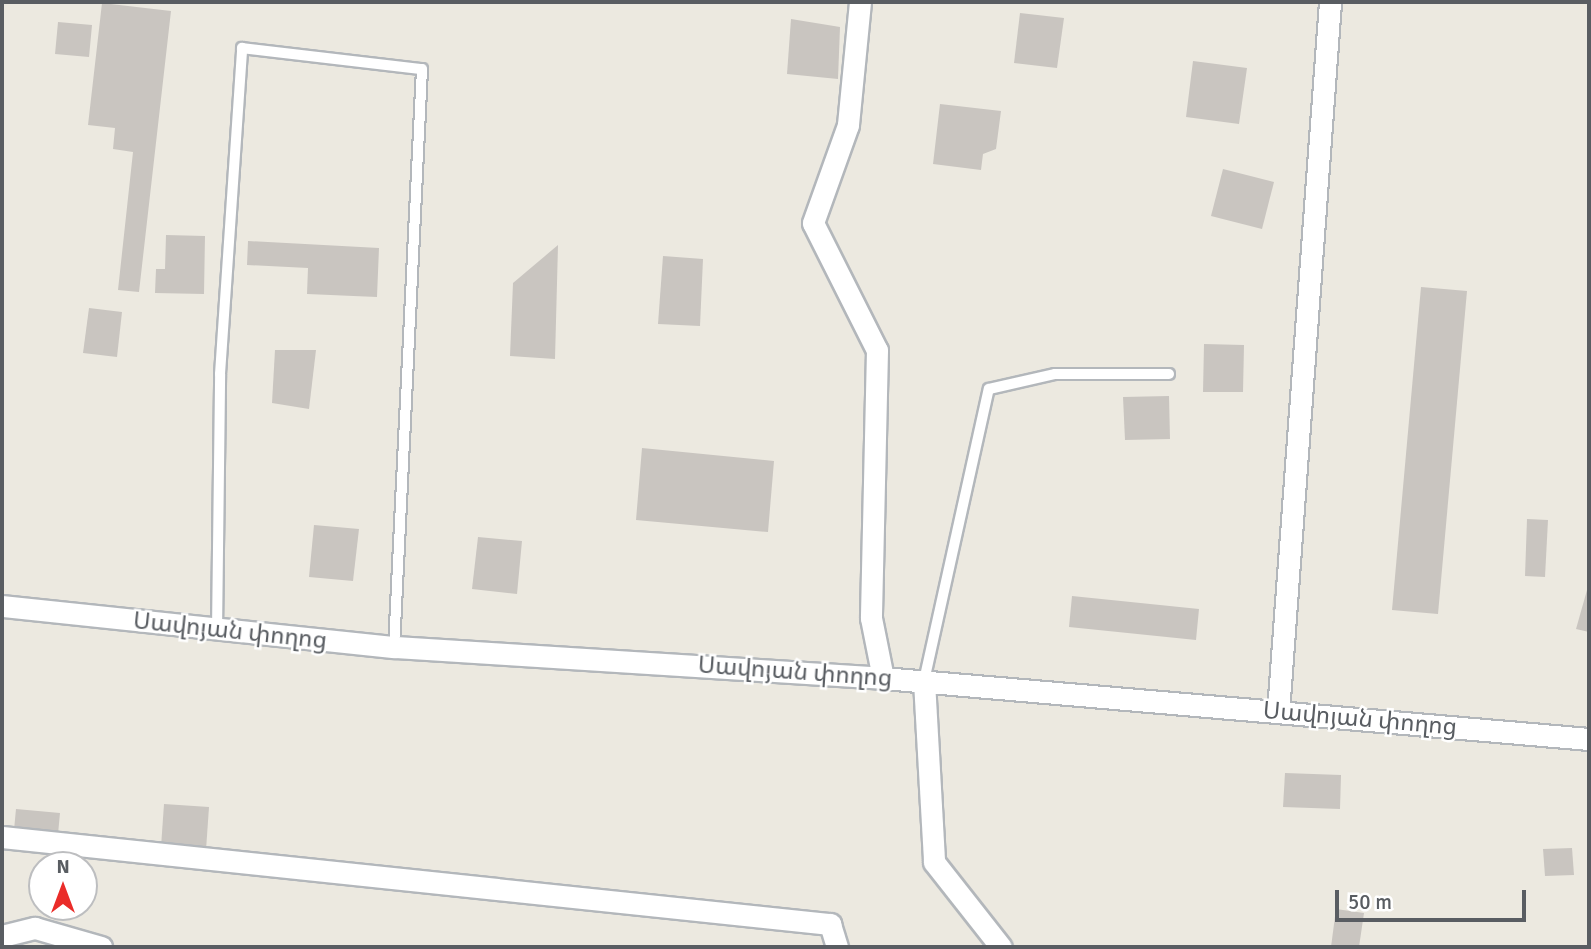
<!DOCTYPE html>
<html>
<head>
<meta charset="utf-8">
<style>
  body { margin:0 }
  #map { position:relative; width:1591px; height:949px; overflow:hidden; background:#ece9e0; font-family:Signika,"Noto Sans Armenian",sans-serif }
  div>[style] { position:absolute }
  .building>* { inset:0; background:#c9c5c0 }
  .roads { filter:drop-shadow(2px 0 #b3b7bb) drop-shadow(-2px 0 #b3b7bb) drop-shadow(0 2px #b3b7bb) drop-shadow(0 -2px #b3b7bb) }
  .lane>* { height:10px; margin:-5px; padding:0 5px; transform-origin:5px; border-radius:5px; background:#fff }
  .street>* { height:21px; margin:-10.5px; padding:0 10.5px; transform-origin:10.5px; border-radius:10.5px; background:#fff }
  span { translate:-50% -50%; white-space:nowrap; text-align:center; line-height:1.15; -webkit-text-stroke:5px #fff; paint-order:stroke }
  .street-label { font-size:24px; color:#595d62 }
  .frame { position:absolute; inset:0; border:4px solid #595d62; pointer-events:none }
  .north { position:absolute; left:28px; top:851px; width:70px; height:70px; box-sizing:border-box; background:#fff; border:2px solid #bdbec0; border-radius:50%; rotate:0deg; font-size:19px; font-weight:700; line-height:28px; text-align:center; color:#595d62 }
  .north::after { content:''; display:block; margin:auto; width:24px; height:32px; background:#ea2c29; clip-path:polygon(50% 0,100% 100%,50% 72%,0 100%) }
  .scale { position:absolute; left:1335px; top:890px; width:191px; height:32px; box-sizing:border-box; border:4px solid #595d62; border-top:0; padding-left:9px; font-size:21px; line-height:24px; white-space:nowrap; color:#595d62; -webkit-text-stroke:5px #fff; paint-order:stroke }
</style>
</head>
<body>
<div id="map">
  <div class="building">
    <div style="clip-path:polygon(102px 3px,171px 11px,139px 292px,118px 290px,133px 152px,113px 149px,115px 128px,88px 125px)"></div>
    <div style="clip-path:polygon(1020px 13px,1064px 18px,1057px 68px,1014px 63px)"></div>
    <div style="clip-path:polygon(791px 19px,840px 27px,838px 79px,787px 74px)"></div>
    <div style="clip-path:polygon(58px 22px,92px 25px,89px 57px,55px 54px)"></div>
    <div style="clip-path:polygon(1193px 61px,1247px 68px,1239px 124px,1186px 117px)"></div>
    <div style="clip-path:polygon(940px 104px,1001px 111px,996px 149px,983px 154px,981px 170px,933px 164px)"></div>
    <div style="clip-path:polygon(1223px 169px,1274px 182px,1262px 229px,1211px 216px)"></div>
    <div style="clip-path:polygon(166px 235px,205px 236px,204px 294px,155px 293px,156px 269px,165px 269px)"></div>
    <div style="clip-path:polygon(248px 241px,379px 248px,377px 297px,307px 294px,308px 268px,247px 265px)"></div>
    <div style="clip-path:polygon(558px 245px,555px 359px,510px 356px,513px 283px)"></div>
    <div style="clip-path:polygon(663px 256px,703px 259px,700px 326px,658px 324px)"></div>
    <div style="clip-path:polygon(1421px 287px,1467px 291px,1438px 614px,1392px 610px)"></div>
    <div style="clip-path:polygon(89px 308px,122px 312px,117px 357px,83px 353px)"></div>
    <div style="clip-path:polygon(1204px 344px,1244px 345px,1243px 392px,1203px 392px)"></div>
    <div style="clip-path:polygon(275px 350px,316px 350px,309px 409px,272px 403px)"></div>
    <div style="clip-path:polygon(1169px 396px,1170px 439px,1125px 440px,1123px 397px)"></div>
    <div style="clip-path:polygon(642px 448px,774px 461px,768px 532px,636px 520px)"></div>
    <div style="clip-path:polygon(1527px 519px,1548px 520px,1545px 577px,1525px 576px)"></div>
    <div style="clip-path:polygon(314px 525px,359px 529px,353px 581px,309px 577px)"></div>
    <div style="clip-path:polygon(478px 537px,522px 541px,517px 594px,472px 589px)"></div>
    <div style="clip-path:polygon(1589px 583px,1589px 632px,1576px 629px)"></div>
    <div style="clip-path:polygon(1072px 596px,1199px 609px,1196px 640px,1069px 627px)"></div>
    <div style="clip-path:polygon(1285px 773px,1341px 775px,1340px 809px,1283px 807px)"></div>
    <div style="clip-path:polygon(164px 804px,209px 807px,206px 850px,161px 847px)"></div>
    <div style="clip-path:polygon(16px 809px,60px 813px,58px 834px,14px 830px)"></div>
    <div style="clip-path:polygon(1572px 848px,1574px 875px,1545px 876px,1543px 849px)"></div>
    <div style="clip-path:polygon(1336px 909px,1364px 913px,1359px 947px,1331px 947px)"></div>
  </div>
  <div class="roads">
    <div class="lane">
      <div style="left:217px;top:631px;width:257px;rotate:-89.3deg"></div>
      <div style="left:220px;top:374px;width:327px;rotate:-86.1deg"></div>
      <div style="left:242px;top:48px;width:181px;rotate:6.7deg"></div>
      <div style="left:422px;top:69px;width:579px;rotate:92.77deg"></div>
      <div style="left:924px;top:681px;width:299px;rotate:-77.5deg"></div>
      <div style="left:989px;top:389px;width:68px;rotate:-12.8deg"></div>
      <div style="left:1055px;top:374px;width:114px"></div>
    </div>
    <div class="street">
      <div style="left:860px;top:2px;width:124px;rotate:95.6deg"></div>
      <div style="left:848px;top:125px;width:104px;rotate:109.7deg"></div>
      <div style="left:813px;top:223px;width:142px;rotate:63.3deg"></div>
      <div style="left:877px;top:350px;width:268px;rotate:91.3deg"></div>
      <div style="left:871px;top:618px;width:61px;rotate:78.7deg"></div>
      <div style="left:2px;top:606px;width:394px;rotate:6deg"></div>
      <div style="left:394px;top:647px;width:490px;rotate:3.6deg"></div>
      <div style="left:883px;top:678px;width:709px;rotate:4.94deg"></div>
      <div style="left:924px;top:681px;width:181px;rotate:86.8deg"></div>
      <div style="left:934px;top:862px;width:108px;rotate:51.8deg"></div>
      <div style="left:1278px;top:712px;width:712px;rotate:-85.81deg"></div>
      <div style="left:2px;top:837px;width:833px;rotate:6deg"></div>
      <div style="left:830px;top:924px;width:24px;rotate:73deg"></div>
      <div style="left:2px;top:936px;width:34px;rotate:-14deg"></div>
      <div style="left:35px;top:928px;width:69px;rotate:16.1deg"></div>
    </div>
  </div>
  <div class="street-label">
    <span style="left:230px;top:631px;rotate:6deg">Սավոյան փողոց</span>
    <span style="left:795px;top:672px;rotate:4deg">Սավոյան փողոց</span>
    <span style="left:1360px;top:719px;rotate:5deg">Սավոյան փողոց</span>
  </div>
  <div class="frame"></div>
  <div class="north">N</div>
  <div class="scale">50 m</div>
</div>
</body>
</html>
